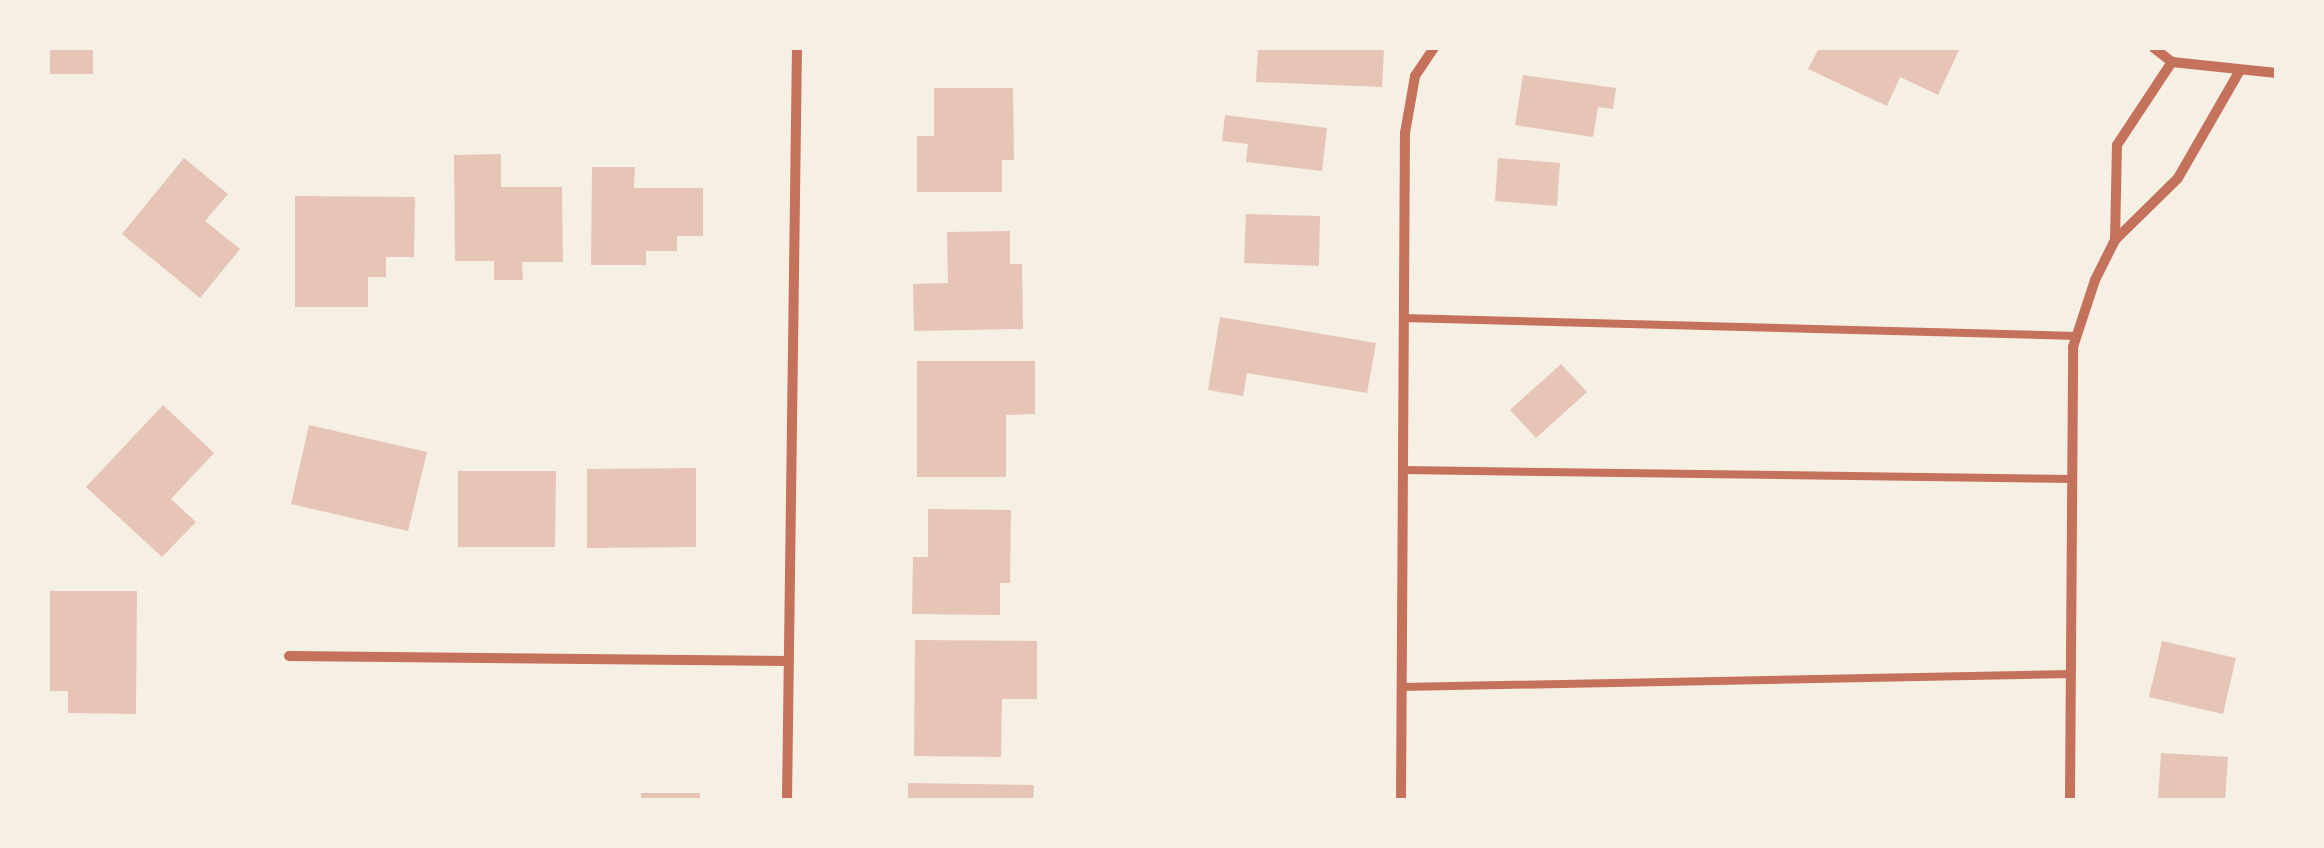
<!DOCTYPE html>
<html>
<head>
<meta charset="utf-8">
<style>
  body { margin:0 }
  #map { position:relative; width:2324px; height:848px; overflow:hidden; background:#f6efe4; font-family:"Varela Round",sans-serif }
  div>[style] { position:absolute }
  .building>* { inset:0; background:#e6c5b7 }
  .service>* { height:8px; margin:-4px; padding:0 4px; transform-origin:4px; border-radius:4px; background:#c5725c }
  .minor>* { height:10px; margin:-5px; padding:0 5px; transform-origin:5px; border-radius:5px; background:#c5725c }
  span { translate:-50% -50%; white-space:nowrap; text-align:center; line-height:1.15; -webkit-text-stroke:9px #f6efe4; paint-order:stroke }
  .frame { position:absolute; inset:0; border:50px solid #f6efe4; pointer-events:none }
</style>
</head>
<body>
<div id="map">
  <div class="building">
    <div style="clip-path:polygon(48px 48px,93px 48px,93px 74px,48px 74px)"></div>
    <div style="clip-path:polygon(1258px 48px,1384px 48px,1382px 87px,1256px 82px)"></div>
    <div style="clip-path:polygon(1819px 48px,1960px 48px,1938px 95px,1900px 77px,1887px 106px,1808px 69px)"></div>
    <div style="clip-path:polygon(1523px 75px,1616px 88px,1613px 109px,1598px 107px,1593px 137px,1515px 125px)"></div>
    <div style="clip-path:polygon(934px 88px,1013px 88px,1014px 160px,1002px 160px,1002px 192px,917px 192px,917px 136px,934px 136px)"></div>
    <div style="clip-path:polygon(1225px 115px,1327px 128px,1322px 171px,1246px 162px,1248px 144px,1222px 141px)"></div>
    <div style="clip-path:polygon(501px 154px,501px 187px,562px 187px,563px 262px,522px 262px,523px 280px,494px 280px,494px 261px,455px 261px,454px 155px)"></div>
    <div style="clip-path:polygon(184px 158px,228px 194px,205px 221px,240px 249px,200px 298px,122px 234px)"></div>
    <div style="clip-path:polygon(1498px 158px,1560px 163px,1557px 206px,1495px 201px)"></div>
    <div style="clip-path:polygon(592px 167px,635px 167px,634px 188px,703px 188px,703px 236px,677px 236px,677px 251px,646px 251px,646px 265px,591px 265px)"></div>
    <div style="clip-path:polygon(295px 196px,415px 197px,414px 257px,386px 257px,386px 277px,368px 277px,368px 307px,295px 307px)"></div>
    <div style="clip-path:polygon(1246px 214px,1320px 216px,1319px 266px,1244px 263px)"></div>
    <div style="clip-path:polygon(1010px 231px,1010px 264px,1022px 264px,1023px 329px,914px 331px,913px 284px,948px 283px,947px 232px)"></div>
    <div style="clip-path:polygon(1220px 317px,1376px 343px,1367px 393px,1247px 373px,1243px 396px,1208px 390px)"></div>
    <div style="clip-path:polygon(917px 361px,1035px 361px,1035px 414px,1006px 415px,1006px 477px,917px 477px)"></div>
    <div style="clip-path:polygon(1561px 364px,1587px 392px,1536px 438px,1510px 410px)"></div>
    <div style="clip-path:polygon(163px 405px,214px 453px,171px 499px,196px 522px,162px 557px,86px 487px)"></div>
    <div style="clip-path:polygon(309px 425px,427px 452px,408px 531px,291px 504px)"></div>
    <div style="clip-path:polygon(696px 468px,696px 547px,587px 548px,587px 469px)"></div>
    <div style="clip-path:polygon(458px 471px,556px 471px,555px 547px,458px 547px)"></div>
    <div style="clip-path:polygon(928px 509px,1011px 510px,1010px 583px,1000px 583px,1000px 615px,912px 614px,913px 557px,928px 557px)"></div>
    <div style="clip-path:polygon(48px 591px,137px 591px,136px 714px,68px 713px,68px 691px,48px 691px)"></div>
    <div style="clip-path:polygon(915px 640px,1037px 641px,1037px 699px,1002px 699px,1001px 757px,914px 756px)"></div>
    <div style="clip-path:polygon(2162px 641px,2236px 658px,2223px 714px,2149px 697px)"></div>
    <div style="clip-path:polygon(2161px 753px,2228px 757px,2225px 800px,2158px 799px)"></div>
    <div style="clip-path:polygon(908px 783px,1034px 785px,1033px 800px,908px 800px)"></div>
    <div style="clip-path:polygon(641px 793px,700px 793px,700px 800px,641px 800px)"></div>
  </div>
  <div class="service">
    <div style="left:1403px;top:318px;width:674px;rotate:1.53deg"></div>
    <div style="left:1402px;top:470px;width:671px;rotate:0.77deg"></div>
    <div style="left:1402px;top:687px;width:669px;rotate:-1.11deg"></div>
  </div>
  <div class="minor">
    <div style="left:2154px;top:48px;width:23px;rotate:38deg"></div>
    <div style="left:2172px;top:62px;width:105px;rotate:6deg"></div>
    <div style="left:2115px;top:240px;width:95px;rotate:-88.8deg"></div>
    <div style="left:2117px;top:145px;width:100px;rotate:-56.5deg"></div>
    <div style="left:289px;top:656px;width:500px;rotate:0.57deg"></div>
    <div style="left:787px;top:800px;width:752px;rotate:-89.24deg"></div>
    <div style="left:1401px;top:800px;width:667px;rotate:-89.66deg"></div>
    <div style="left:1405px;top:133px;width:58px;rotate:-80deg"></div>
    <div style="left:1415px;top:76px;width:34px;rotate:-56deg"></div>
    <div style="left:2070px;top:800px;width:453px;rotate:-89.6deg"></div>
    <div style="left:2073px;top:347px;width:71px;rotate:-71.8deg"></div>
    <div style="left:2095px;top:280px;width:45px;rotate:-63.4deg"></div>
    <div style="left:2115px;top:240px;width:88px;rotate:-44.5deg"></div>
    <div style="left:2178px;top:178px;width:122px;rotate:-60.1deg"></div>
  </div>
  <div class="frame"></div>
</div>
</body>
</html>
